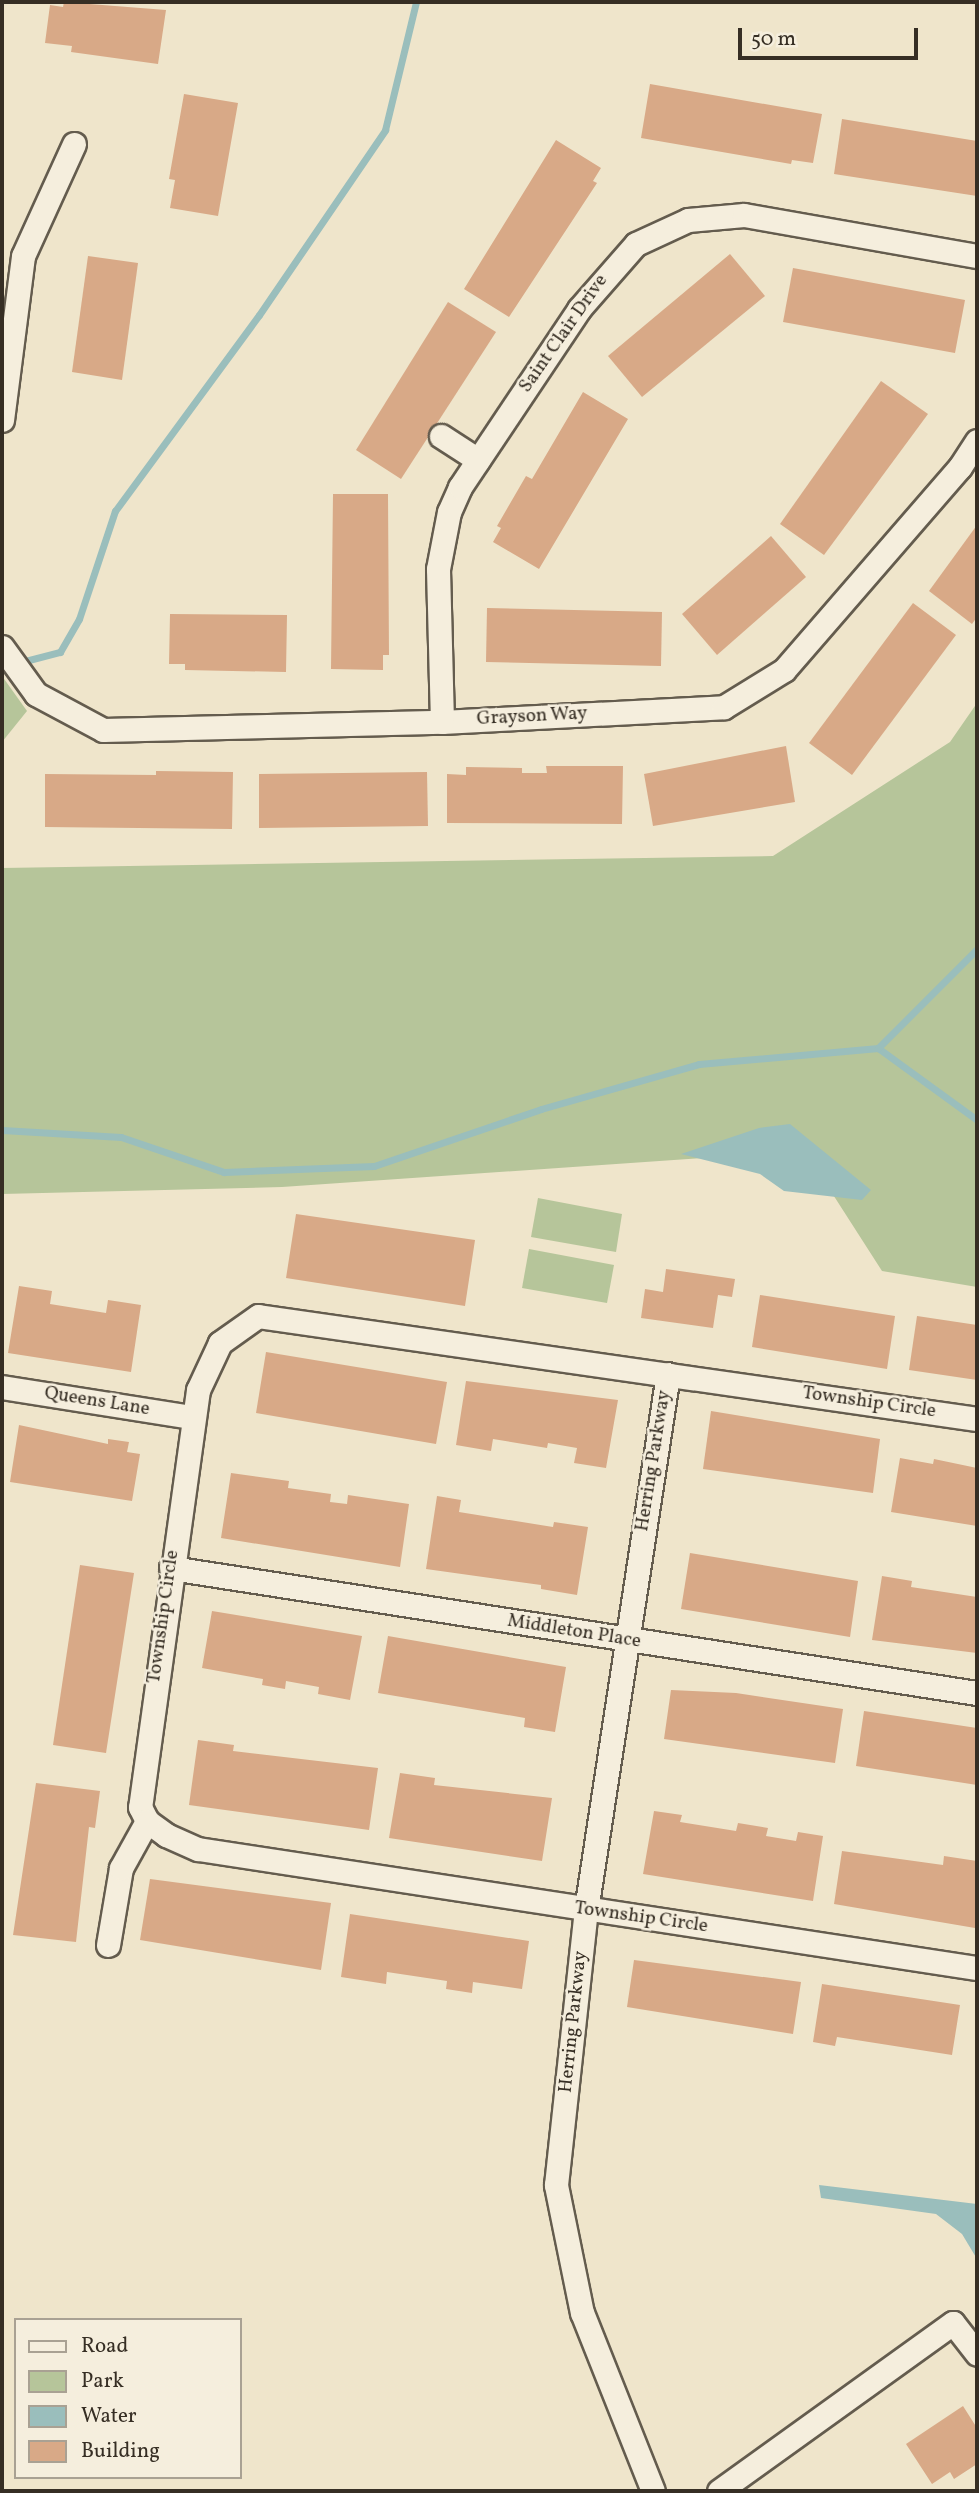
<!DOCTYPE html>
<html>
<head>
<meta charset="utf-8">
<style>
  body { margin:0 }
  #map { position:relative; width:979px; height:2493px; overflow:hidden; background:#efe5cb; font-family:Vollkorn,serif }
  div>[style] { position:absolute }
  .green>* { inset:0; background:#b6c59a }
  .water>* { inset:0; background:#9abebc }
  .stream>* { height:7px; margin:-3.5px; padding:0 3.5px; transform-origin:3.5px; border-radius:3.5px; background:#9abebc }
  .building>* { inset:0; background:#d8a987 }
  .roads { filter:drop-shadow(2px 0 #645c4e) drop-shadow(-2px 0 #645c4e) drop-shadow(0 2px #645c4e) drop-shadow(0 -2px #645c4e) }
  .minor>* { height:23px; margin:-11.5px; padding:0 11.5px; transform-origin:11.5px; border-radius:11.5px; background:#f5eedd }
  span { translate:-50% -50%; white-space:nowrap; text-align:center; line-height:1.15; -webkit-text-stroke:5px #f5eedd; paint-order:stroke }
  .street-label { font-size:19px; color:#362e24 }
  .frame { position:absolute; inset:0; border:4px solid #362e24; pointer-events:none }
  .legend { position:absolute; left:14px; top:2318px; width:228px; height:161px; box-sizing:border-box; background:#f5eedd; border:2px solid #a9a193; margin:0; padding:9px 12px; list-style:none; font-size:21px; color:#362e24 }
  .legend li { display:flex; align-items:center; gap:14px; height:35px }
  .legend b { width:35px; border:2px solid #a9a193 }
  .scale { position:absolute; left:738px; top:28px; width:180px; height:32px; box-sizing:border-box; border:4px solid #362e24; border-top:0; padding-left:9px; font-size:21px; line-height:24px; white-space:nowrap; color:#362e24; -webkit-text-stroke:5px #f5eedd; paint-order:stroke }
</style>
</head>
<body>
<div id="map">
  <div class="green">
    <div style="clip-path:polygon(2px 676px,27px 711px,2px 742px)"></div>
    <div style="clip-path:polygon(977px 703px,977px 1287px,882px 1271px,805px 1151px,282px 1187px,2px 1194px,2px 868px,773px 856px,950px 742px)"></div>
    <div style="clip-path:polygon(538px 1198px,622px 1214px,616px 1252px,531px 1237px)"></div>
    <div style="clip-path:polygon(529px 1249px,614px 1265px,607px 1303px,522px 1288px)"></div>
  </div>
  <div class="water">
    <div style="clip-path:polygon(790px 1124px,871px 1190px,862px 1200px,784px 1191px,760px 1174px,681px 1154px,759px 1128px)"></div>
    <div style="clip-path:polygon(819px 2185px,977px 2204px,977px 2259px,962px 2234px,936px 2214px,821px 2198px)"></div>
  </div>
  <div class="stream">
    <div style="left:2px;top:667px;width:60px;rotate:-14.5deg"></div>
    <div style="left:60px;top:652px;width:38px;rotate:-60deg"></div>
    <div style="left:79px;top:619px;width:114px;rotate:-71.6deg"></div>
    <div style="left:115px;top:511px;width:243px;rotate:-53.7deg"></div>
    <div style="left:259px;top:315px;width:224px;rotate:-55.7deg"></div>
    <div style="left:385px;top:130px;width:132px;rotate:-76.4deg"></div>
    <div style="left:878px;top:1048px;width:122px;rotate:36deg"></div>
    <div style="left:2px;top:1130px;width:119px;rotate:3.4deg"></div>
    <div style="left:121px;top:1137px;width:109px;rotate:18.8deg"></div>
    <div style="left:224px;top:1172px;width:150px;rotate:-2.3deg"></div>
    <div style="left:374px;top:1166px;width:176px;rotate:-18.8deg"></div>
    <div style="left:541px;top:1109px;width:164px;rotate:-15.9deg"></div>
    <div style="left:699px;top:1064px;width:180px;rotate:-5.1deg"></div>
    <div style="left:878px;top:1048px;width:140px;rotate:-45deg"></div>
  </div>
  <div class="building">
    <div style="clip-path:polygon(64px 2px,166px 10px,158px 64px,71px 52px,72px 46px,45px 43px,50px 5px,63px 7px)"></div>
    <div style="clip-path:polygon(650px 84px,822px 114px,813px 163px,792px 160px,791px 164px,641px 138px)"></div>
    <div style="clip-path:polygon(184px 94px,238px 103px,218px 216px,170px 208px,175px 180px,169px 179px)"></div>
    <div style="clip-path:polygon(842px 119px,977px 141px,977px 196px,834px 174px)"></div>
    <div style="clip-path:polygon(556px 140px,601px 168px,593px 181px,597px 183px,509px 317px,464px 289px)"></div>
    <div style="clip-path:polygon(730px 254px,765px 296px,642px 397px,608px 356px)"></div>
    <div style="clip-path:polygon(88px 256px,138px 263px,122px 380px,72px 372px)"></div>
    <div style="clip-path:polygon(793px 268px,965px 300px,955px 353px,783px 322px)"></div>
    <div style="clip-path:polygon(448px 302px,496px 332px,401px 479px,356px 450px)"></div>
    <div style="clip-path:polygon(881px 381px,928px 414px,824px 555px,780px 524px)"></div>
    <div style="clip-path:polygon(583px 392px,628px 419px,539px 569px,493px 542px,501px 528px,497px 526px,526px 476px,532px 479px)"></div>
    <div style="clip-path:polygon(333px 494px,388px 494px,389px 655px,383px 655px,383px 670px,331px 669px)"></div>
    <div style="clip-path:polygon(977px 525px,977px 617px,972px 624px,929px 591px)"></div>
    <div style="clip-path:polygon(771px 536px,806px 577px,717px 655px,682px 614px)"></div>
    <div style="clip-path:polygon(913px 603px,956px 635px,852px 775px,809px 743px)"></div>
    <div style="clip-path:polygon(487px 608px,662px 612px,661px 666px,486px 662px)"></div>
    <div style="clip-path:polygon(170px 614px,287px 615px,286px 672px,185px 670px,185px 664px,169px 664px)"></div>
    <div style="clip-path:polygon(786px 746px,795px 802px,653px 826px,644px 774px)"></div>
    <div style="clip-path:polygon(546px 766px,623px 766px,622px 824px,447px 823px,447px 774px,466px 775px,466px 767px,522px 768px,522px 773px,547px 773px)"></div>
    <div style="clip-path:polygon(156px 771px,233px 772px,232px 829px,45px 827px,45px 774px,156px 775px)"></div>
    <div style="clip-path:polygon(427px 772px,428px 826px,259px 828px,259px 774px)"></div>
    <div style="clip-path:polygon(296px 1214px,475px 1240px,465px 1306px,286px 1278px)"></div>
    <div style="clip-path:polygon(666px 1269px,735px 1279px,732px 1297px,718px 1295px,713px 1328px,641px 1318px,645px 1289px,663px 1292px)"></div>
    <div style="clip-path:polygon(19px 1286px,52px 1291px,50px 1304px,106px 1313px,108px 1300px,141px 1305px,131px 1372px,8px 1353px)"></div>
    <div style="clip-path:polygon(760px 1295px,895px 1316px,887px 1369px,752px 1347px)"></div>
    <div style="clip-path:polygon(917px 1316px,977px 1325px,977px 1380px,909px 1370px)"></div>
    <div style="clip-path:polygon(266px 1352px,447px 1382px,436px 1444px,256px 1413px)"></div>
    <div style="clip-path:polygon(466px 1381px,618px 1400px,606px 1468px,574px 1463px,577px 1448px,548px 1443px,547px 1448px,493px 1439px,491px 1451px,456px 1445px)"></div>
    <div style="clip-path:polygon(711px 1411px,880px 1439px,873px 1493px,703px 1469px)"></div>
    <div style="clip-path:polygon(19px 1425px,108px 1444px,108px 1439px,129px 1442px,127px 1452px,140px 1454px,132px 1501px,10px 1482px)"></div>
    <div style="clip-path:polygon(900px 1458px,933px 1464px,934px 1459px,977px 1468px,977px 1526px,891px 1512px)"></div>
    <div style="clip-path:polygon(231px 1473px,289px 1481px,288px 1488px,331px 1494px,330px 1502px,347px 1504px,348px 1495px,409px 1504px,400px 1567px,221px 1538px)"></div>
    <div style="clip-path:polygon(437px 1496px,461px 1500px,459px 1512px,553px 1527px,554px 1522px,588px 1527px,577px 1595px,541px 1589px,541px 1585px,426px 1569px)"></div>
    <div style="clip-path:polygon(690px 1553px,858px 1581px,850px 1637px,681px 1609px)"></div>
    <div style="clip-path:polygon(80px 1565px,134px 1573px,106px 1753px,53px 1745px)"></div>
    <div style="clip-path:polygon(882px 1576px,912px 1581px,911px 1587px,977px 1597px,977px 1653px,872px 1640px)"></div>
    <div style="clip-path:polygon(212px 1611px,362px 1636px,350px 1700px,318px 1694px,319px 1687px,286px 1681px,285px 1689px,262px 1685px,263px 1679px,202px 1668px)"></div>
    <div style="clip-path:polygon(388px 1636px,566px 1667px,555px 1732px,524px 1727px,525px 1718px,378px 1693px)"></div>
    <div style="clip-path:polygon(671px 1690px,736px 1693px,843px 1709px,835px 1763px,664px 1739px)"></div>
    <div style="clip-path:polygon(864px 1711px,977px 1728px,977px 1785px,856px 1766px)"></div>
    <div style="clip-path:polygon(198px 1740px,234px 1745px,233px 1751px,378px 1768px,369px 1830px,189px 1805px)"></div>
    <div style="clip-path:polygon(400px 1773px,435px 1778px,434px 1785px,552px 1798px,542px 1861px,389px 1838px)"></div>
    <div style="clip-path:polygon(36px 1783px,100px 1791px,95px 1828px,89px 1827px,76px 1942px,13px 1935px)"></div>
    <div style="clip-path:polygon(654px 1811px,682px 1815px,680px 1822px,736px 1831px,738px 1823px,768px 1828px,766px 1836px,796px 1841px,798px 1832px,823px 1836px,813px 1901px,643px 1874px)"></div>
    <div style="clip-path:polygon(842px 1851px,943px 1865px,944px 1856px,977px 1861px,975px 1928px,834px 1904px)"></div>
    <div style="clip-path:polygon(150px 1879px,331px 1903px,321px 1970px,140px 1940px)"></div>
    <div style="clip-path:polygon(350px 1914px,529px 1941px,522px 1989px,473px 1982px,472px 1993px,446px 1989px,447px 1981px,387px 1972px,386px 1984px,341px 1977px)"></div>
    <div style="clip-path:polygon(634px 1960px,801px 1982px,793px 2034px,627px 2007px)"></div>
    <div style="clip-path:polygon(822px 1984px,960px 2005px,952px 2055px,837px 2037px,835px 2046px,813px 2042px)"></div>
    <div style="clip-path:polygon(963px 2406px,977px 2428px,977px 2464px,954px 2479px,950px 2472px,932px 2484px,906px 2444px)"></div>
  </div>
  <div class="roads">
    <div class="minor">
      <div style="left:2px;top:420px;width:165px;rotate:-82.7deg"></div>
      <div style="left:23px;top:256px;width:123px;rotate:-65.5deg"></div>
      <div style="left:441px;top:436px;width:44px;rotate:33deg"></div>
      <div style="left:2px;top:647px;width:58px;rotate:54.1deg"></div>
      <div style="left:36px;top:694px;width:76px;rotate:28.2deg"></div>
      <div style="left:103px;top:730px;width:339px;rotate:-1.4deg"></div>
      <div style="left:442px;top:722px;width:282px;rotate:-3deg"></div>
      <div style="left:724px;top:707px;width:70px;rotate:-31.7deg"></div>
      <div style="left:784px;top:670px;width:269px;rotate:-49.1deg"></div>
      <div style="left:960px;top:467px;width:31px;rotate:-57deg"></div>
      <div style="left:442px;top:722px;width:153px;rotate:-91.5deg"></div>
      <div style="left:438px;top:569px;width:58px;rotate:-79.1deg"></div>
      <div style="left:449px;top:512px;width:27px;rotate:-66deg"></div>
      <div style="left:460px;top:487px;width:214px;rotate:-56.2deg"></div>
      <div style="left:579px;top:309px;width:86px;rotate:-48.8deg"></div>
      <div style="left:636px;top:244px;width:57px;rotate:-24.8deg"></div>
      <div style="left:688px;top:220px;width:56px;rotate:-5.1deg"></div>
      <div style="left:744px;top:215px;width:237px;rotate:10deg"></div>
      <div style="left:2px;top:1387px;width:192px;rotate:9deg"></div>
      <div style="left:977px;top:1419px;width:726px;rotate:-171.85deg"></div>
      <div style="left:258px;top:1316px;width:47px;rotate:144.6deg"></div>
      <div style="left:220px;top:1343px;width:52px;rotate:115.1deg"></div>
      <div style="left:198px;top:1390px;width:421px;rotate:97.9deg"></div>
      <div style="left:140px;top:1807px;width:16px;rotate:63deg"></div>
      <div style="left:147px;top:1821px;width:24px;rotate:36deg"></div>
      <div style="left:166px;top:1835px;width:35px;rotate:24deg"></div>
      <div style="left:198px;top:1849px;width:788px;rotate:8.69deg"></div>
      <div style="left:171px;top:1568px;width:816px;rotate:8.82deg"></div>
      <div style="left:108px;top:1945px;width:78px;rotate:-80.4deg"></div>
      <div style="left:121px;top:1868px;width:54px;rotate:-61deg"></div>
      <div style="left:653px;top:2491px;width:192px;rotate:-111.7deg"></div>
      <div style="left:582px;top:2313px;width:131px;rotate:-101.5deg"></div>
      <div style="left:556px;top:2185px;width:277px;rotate:-83.8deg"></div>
      <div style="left:586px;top:1910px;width:542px;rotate:-81.3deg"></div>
      <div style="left:719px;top:2491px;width:288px;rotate:-35.7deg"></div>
      <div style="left:953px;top:2323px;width:39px;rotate:52deg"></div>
    </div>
  </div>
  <div class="street-label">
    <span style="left:564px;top:334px;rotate:-55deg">Saint Clair Drive</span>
    <span style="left:532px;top:717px;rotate:-3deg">Grayson Way</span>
    <span style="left:97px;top:1402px;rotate:9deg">Queens Lane</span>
    <span style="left:869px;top:1403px;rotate:8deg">Township Circle</span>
    <span style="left:654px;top:1461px;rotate:-81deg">Herring Parkway</span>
    <span style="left:164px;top:1617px;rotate:-82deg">Township Circle</span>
    <span style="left:574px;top:1632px;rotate:9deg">Middleton Place</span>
    <span style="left:641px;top:1918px;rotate:8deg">Township Circle</span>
    <span style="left:574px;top:2022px;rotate:-84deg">Herring Parkway</span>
  </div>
  <div class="frame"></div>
  <ul class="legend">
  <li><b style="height:9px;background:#f5eedd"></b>Road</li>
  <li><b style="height:19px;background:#b6c59a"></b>Park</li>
  <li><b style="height:19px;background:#9abebc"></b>Water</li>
  <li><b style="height:19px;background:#d8a987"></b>Building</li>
  </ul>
  <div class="scale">50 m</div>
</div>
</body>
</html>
